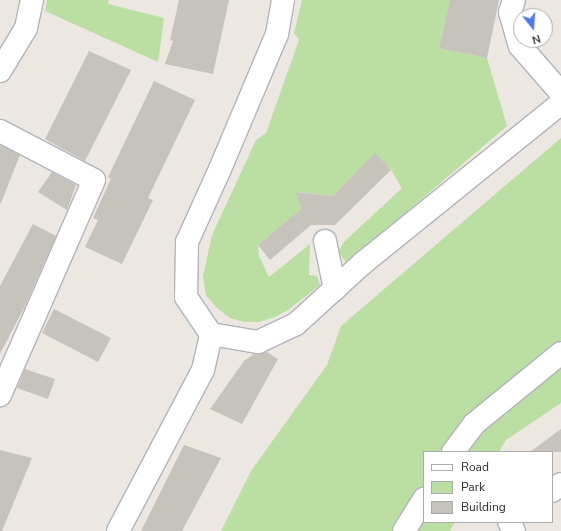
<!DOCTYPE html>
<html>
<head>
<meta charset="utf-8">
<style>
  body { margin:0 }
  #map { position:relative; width:561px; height:531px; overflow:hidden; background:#ede7e1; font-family:"Nunito Sans",sans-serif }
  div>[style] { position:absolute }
  .green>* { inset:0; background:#bbdfa2 }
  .building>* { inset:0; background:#c6c2bc }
  .roads { filter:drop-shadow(1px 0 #b1b4bc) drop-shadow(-1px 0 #b1b4bc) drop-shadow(0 1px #b1b4bc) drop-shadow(0 -1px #b1b4bc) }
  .minor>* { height:22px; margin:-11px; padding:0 11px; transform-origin:11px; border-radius:11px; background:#fff }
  span { translate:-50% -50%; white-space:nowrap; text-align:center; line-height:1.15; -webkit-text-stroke:3.5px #fff; paint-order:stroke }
  .legend { position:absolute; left:423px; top:451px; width:130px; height:72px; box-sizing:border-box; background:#fff; border:1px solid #ababab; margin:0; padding:5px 7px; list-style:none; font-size:12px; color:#2d2d2d }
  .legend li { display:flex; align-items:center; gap:8px; height:20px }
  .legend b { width:20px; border:1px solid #ababab }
  .north { position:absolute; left:513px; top:8px; width:40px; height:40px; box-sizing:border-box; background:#fff; border:1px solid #ababab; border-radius:50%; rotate:163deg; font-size:11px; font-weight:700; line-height:16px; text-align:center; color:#2d2d2d }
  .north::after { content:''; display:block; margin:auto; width:14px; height:18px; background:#4e76ed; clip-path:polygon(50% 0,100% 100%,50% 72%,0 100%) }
</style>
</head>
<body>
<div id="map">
  <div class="green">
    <div style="clip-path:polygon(47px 0,109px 0,108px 4px,164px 18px,158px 62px,45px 11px)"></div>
    <div style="clip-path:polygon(302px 0,450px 0,439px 48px,487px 58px,507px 126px,347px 263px,338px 252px,344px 242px,402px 188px,391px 170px,375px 154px,333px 196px,297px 192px,301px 209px,258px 245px,259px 256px,269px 277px,310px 244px,309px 275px,317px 276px,320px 285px,288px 310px,275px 317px,259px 322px,244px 322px,230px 318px,217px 308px,206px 295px,203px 276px,212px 235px,256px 140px,266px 133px,299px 40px,294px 33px)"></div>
    <div style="clip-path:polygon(561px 138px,561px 403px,506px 440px,499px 452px,424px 452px,424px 522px,455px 522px,450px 531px,221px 531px,251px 471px,327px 365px,341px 326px)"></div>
  </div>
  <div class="building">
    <div style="clip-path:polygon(179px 0,229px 0,213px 74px,165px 64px,173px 41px,170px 40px)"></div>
    <div style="clip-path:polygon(450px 0,499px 0,487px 58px,439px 48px)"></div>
    <div style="clip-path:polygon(89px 51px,131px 70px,85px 161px,45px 139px)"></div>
    <div style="clip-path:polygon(154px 81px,195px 100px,148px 198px,153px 200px,122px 264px,85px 247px,98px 220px,93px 218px,111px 179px,108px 177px)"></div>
    <div style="clip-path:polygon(0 145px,20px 155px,1px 203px,0 203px)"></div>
    <div style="clip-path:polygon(375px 153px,391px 170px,335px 225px,311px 225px,270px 260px,258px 245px,301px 209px,296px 192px,333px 196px)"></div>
    <div style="clip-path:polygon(52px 172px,76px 185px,67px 210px,38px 192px)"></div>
    <div style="clip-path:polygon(33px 224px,56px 236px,26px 304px,0 354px,0 286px)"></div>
    <div style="clip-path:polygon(54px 309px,111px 338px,98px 362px,42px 333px)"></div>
    <div style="clip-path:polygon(267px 352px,278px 359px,242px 424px,210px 409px,244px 361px,254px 354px)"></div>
    <div style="clip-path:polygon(25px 369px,55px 379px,48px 399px,17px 388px)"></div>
    <div style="clip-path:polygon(561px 429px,561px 452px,530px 452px)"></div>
    <div style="clip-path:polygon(184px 445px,221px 458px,182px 531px,141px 531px)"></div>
    <div style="clip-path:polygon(0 450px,32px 458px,2px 531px,0 531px)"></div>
  </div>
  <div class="roads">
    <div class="minor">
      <div style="left:283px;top:0;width:35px;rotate:100deg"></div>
      <div style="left:277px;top:34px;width:147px;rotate:112.9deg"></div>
      <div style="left:220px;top:169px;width:80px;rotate:114.3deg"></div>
      <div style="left:187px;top:242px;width:55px;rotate:91deg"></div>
      <div style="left:186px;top:297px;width:45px;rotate:56deg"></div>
      <div style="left:211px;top:334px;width:48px;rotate:9.7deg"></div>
      <div style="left:258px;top:342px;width:42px;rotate:-25.3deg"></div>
      <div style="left:296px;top:324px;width:91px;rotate:-42.3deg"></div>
      <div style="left:363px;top:263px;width:255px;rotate:-38.9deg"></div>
      <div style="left:514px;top:0;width:13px;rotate:108deg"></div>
      <div style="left:510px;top:12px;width:35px;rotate:74deg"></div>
      <div style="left:520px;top:46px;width:62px;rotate:48.9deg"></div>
      <div style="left:0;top:71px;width:50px;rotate:-58.8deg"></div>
      <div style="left:26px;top:28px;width:29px;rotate:-78deg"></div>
      <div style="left:0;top:131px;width:106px;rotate:27.5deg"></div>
      <div style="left:94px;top:180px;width:235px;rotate:113.6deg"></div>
      <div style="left:325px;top:241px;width:49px;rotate:78.2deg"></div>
      <div style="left:453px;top:452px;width:35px;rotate:-53deg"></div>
      <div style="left:474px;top:424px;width:112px;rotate:-39.2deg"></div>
      <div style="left:552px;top:491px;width:11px;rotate:-38deg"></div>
      <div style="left:509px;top:522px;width:10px;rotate:61deg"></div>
      <div style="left:118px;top:531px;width:182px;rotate:-62.2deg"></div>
      <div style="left:203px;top:370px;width:37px;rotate:-77deg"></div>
      <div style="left:404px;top:531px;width:38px;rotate:-58deg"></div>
    </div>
  </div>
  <ul class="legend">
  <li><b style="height:5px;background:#fff"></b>Road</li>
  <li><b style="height:11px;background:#bbdfa2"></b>Park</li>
  <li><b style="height:11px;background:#c6c2bc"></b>Building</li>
  </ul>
  <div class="north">N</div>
</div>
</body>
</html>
